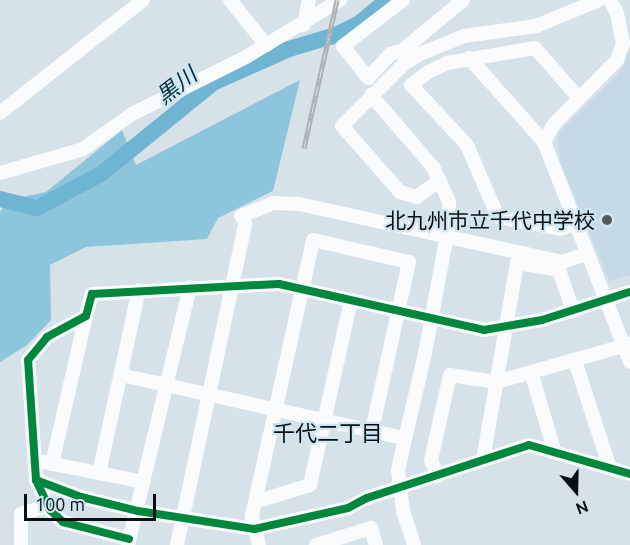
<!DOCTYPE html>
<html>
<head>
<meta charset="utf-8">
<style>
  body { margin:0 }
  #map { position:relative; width:630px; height:545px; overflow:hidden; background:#d7e2e8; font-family:Ubuntu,"Noto Sans JP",sans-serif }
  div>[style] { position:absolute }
  .built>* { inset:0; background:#c5dae5 }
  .forest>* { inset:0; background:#8dc5dd }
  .river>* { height:16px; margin:-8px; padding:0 8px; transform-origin:8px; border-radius:8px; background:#6fb5d2 }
  .minor>* { height:14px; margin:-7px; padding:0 7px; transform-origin:7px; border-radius:7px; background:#f9fbfc }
  .rail>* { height:5px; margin-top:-2.5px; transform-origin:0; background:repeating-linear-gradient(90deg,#d0e5ef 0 9px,#aeb1b2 0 18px); box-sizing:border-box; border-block:2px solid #aeb1b2 }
  .cycleway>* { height:8px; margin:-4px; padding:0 4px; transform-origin:4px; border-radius:4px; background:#00873e }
  .dots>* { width:16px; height:16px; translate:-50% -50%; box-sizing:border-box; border:3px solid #d0e5ef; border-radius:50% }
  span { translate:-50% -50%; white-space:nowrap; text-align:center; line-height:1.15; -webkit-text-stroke:4.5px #d0e5ef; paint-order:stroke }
  .poi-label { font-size:21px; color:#080f12 }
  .right { translate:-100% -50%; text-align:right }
  .water-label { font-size:22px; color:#033040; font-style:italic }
  .neighbourhood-label { font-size:22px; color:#080f12 }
  .north { position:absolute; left:546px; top:461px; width:60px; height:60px; -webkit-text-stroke:4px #d0e5ef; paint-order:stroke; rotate:160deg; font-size:16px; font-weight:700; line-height:24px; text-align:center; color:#080f12 }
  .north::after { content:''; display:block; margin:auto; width:21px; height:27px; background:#080f12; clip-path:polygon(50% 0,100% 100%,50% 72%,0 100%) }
  .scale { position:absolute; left:24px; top:494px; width:132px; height:27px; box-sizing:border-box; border:3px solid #080f12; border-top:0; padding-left:8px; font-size:18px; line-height:21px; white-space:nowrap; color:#080f12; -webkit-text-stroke:4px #d0e5ef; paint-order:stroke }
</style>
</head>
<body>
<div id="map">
  <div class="built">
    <div style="clip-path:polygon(630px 50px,630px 275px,609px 281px,561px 164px,557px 140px,559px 132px,620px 72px)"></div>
  </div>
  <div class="forest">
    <div style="clip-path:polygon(300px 80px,273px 191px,218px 218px,207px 239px,86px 247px,50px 265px,51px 320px,27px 345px,0 362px,0 212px,8px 200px,46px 192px,122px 130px,136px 165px)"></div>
  </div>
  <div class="river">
    <div style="left:0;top:199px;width:38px;rotate:14deg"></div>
    <div style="left:37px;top:208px;width:72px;rotate:-28deg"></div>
    <div style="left:101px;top:174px;width:144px;rotate:-39.1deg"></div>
    <div style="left:213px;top:83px;width:83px;rotate:-24.1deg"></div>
    <div style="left:289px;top:49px;width:49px;rotate:-16.6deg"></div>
    <div style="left:336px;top:35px;width:28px;rotate:-27deg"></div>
    <div style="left:361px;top:22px;width:34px;rotate:-40deg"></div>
  </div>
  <div class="minor">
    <div style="left:230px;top:0;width:58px;rotate:51.3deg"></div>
    <div style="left:403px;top:0;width:76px;rotate:142.5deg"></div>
    <div style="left:343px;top:46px;width:41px;rotate:52deg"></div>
    <div style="left:368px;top:78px;width:33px;rotate:-47deg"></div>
    <div style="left:390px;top:54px;width:14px;rotate:-17deg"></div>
    <div style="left:403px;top:50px;width:78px;rotate:-39.8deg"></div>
    <div style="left:610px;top:0;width:15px;rotate:62deg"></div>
    <div style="left:617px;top:13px;width:31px;rotate:79deg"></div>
    <div style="left:623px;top:43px;width:18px;rotate:109deg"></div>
    <div style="left:617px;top:60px;width:90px;rotate:134.5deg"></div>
    <div style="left:554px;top:124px;width:21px;rotate:119deg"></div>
    <div style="left:544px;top:142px;width:236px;rotate:68.6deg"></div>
    <div style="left:304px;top:25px;width:25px;rotate:-79deg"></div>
    <div style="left:469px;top:58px;width:113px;rotate:48.2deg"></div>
    <div style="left:371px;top:95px;width:95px;rotate:49.3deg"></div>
    <div style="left:433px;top:167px;width:38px;rotate:65deg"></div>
    <div style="left:449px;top:202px;width:22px;rotate:90deg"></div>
    <div style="left:449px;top:224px;width:131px;rotate:100.5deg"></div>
    <div style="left:425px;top:353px;width:120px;rotate:103deg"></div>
    <div style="left:398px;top:470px;width:41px;rotate:83deg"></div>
    <div style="left:403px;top:511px;width:36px;rotate:72deg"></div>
    <div style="left:0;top:113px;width:182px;rotate:-38.3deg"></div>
    <div style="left:0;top:173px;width:86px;rotate:-16.1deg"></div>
    <div style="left:83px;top:149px;width:60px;rotate:-35.5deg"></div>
    <div style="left:132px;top:114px;width:127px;rotate:-26.6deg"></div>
    <div style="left:246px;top:57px;width:110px;rotate:-31.2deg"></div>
    <div style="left:440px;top:180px;width:29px;rotate:144deg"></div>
    <div style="left:417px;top:197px;width:18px;rotate:-164deg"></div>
    <div style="left:400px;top:192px;width:88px;rotate:-131.3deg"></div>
    <div style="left:342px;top:126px;width:88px;rotate:-45deg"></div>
    <div style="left:404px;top:64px;width:19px;rotate:-32deg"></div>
    <div style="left:420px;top:54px;width:48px;rotate:-22.2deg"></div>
    <div style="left:464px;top:36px;width:73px;rotate:-7.9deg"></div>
    <div style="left:536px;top:26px;width:68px;rotate:-22.4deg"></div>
    <div style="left:241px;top:216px;width:35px;rotate:-22deg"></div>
    <div style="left:273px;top:203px;width:26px;rotate:2deg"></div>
    <div style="left:299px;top:204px;width:269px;rotate:12.4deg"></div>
    <div style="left:562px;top:262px;width:26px;rotate:-18deg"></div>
    <div style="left:575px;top:224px;width:16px;rotate:162deg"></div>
    <div style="left:560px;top:229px;width:63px;rotate:-169deg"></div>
    <div style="left:498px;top:217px;width:78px;rotate:-113.3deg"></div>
    <div style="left:467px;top:145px;width:82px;rotate:-133deg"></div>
    <div style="left:411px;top:85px;width:21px;rotate:-37deg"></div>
    <div style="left:428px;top:72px;width:21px;rotate:-25deg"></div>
    <div style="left:447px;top:63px;width:89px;rotate:-9.7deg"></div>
    <div style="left:535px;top:48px;width:67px;rotate:48.7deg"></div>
    <div style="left:575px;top:361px;width:113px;rotate:71.9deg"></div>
    <div style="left:121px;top:375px;width:289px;rotate:12.6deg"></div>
    <div style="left:532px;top:375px;width:81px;rotate:73.6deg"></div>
    <div style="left:483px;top:460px;width:200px;rotate:-80.2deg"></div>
    <div style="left:517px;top:263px;width:43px;rotate:9.5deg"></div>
    <div style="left:559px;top:270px;width:43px;rotate:71.1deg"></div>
    <div style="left:43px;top:462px;width:103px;rotate:11.2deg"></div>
    <div style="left:52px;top:464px;width:152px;rotate:-77.1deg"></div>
    <div style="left:99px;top:473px;width:187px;rotate:-77.7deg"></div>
    <div style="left:438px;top:476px;width:17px;rotate:-114deg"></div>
    <div style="left:431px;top:460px;width:87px;rotate:-77.4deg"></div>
    <div style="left:450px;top:375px;width:47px;rotate:8.7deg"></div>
    <div style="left:496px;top:382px;width:139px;rotate:-15.8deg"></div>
    <div style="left:36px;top:480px;width:48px;rotate:20.7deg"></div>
    <div style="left:81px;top:497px;width:59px;rotate:13.8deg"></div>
    <div style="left:138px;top:511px;width:117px;rotate:8.8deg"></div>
    <div style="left:254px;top:529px;width:96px;rotate:-12.6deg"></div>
    <div style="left:348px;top:508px;width:21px;rotate:-28deg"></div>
    <div style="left:367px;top:498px;width:170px;rotate:-18.1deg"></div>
    <div style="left:529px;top:445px;width:105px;rotate:16deg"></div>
    <div style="left:255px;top:502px;width:268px;rotate:-77.5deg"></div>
    <div style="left:313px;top:240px;width:98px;rotate:12.9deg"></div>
    <div style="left:409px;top:262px;width:172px;rotate:102.4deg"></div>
    <div style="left:129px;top:539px;width:68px;rotate:-165.6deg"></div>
    <div style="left:63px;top:522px;width:18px;rotate:-137deg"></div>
    <div style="left:50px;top:510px;width:33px;rotate:-115deg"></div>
    <div style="left:36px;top:480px;width:120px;rotate:-93.8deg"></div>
    <div style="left:28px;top:360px;width:30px;rotate:-50deg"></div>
    <div style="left:47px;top:337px;width:44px;rotate:-28.3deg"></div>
    <div style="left:86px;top:316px;width:23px;rotate:-75deg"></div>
    <div style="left:92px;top:294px;width:187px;rotate:-3.1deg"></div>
    <div style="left:279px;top:284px;width:210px;rotate:12.6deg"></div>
    <div style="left:484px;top:330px;width:59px;rotate:-9.8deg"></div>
    <div style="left:542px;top:320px;width:92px;rotate:-17.7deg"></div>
    <div style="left:21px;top:545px;width:31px;rotate:-90deg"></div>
    <div style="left:21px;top:514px;width:28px;rotate:-17deg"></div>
    <div style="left:128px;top:545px;width:265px;rotate:-76.5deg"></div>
    <div style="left:177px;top:545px;width:328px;rotate:-78deg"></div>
    <div style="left:259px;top:545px;width:30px;rotate:-104deg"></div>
    <div style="left:252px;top:516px;width:14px;rotate:-78deg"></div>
    <div style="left:255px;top:502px;width:58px;rotate:-17.2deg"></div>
    <div style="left:310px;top:485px;width:189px;rotate:-77.5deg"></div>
    <div style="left:316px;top:545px;width:58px;rotate:-17.2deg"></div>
    <div style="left:371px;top:528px;width:18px;rotate:74deg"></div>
  </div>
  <div class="rail">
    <div style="left:304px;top:148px;width:152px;rotate:-77.4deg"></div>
  </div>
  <div class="cycleway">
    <div style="left:36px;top:480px;width:48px;rotate:20.7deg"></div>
    <div style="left:81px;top:497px;width:59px;rotate:13.8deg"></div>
    <div style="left:138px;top:511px;width:117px;rotate:8.8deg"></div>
    <div style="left:254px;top:529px;width:96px;rotate:-12.6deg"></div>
    <div style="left:348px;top:508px;width:21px;rotate:-28deg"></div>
    <div style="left:367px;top:498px;width:170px;rotate:-18.1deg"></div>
    <div style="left:529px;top:445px;width:105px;rotate:16deg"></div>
    <div style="left:129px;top:539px;width:68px;rotate:-165.6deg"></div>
    <div style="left:63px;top:522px;width:18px;rotate:-137deg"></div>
    <div style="left:50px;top:510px;width:33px;rotate:-115deg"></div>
    <div style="left:36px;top:480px;width:120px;rotate:-93.8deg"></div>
    <div style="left:28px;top:360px;width:30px;rotate:-50deg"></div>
    <div style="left:47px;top:337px;width:44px;rotate:-28.3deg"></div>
    <div style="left:86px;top:316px;width:23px;rotate:-75deg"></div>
    <div style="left:92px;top:294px;width:187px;rotate:-3.1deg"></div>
    <div style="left:279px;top:284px;width:210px;rotate:12.6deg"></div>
    <div style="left:484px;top:330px;width:59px;rotate:-9.8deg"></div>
    <div style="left:542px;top:320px;width:92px;rotate:-17.7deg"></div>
  </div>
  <div class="dots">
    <div style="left:607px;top:220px;background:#50595d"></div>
  </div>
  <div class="poi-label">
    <span class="right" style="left:595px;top:220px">北九州市立千代中学校</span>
  </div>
  <div class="water-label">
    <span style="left:176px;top:85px;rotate:-38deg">黒川</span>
  </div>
  <div class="neighbourhood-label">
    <span style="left:328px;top:433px">千代二丁目</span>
  </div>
  <div class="north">N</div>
  <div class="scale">100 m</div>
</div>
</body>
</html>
